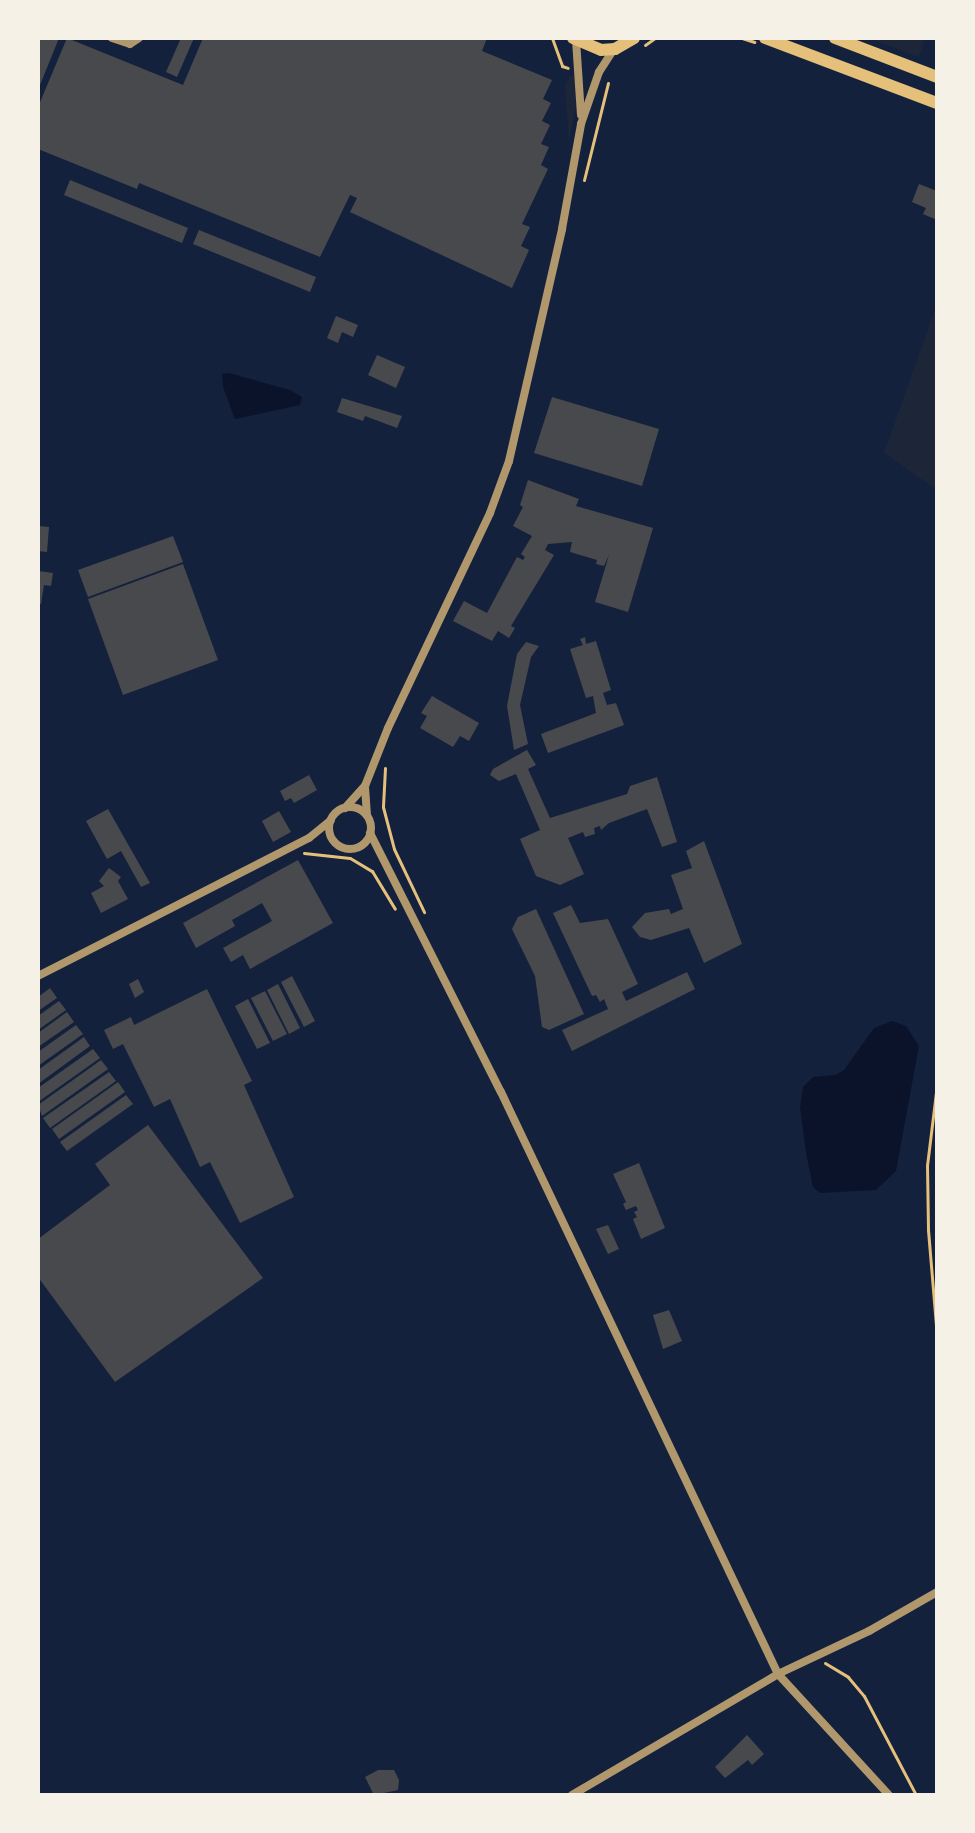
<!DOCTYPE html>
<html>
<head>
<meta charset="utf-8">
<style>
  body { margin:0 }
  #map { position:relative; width:975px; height:1833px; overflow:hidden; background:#14213d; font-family:Inter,sans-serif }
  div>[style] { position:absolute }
  .green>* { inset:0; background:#1d2539 }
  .water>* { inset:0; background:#0b132b }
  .building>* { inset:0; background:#48494c }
  .path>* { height:3px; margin:-1.5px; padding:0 1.5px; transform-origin:1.5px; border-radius:1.5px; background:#e5c07b }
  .minor>* { height:8px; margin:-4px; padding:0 4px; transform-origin:4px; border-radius:4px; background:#b1986c }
  .minor>.ring { margin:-4px; padding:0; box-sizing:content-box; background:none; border:8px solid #b1986c; border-radius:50% }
  .secondary>* { height:12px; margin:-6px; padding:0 6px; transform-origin:6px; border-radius:6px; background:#e5c07b }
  span { translate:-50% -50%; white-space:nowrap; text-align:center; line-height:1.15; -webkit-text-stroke:7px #f6f1e7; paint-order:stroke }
  .frame { position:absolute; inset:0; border:40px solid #f6f1e7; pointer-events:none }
</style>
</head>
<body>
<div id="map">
  <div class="green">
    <div style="clip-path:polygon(868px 38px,925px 38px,919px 57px)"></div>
    <div style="clip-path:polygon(575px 75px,576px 105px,569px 142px,565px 85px,570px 76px)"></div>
    <div style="clip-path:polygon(937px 304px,937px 490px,884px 453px)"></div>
  </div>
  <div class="water">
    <div style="clip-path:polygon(229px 373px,290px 390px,302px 397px,300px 405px,235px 419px,223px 387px,222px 374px)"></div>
    <div style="clip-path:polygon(892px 1021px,906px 1026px,919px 1046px,896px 1171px,876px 1190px,820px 1193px,813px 1187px,806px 1153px,800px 1107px,803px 1087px,813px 1077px,835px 1075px,844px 1070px,874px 1028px)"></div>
  </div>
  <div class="building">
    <div style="clip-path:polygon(38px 38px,59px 38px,38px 90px)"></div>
    <div style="clip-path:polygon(67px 38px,183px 85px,203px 38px,487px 38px,482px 51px,552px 80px,543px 99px,551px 103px,542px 121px,550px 125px,541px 144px,549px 147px,541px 165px,548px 169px,522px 224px,530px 227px,521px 246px,529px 250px,512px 288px,350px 212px,357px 198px,350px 195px,320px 257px,139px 183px,137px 189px,38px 149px,38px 107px)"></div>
    <div style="clip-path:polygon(181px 38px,194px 38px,177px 77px,166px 72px)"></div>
    <div style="clip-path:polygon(70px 180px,188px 228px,182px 243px,64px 195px)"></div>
    <div style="clip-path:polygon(919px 184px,937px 191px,937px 220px,923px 214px,926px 208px,912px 202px)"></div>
    <div style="clip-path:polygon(199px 230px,316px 277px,310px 292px,193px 244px)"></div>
    <div style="clip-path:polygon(336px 316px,358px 325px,353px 337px,342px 332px,338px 343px,327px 338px)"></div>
    <div style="clip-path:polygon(377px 355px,405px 367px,396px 388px,368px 375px)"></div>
    <div style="clip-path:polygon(552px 397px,659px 429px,642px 486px,534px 453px)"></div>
    <div style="clip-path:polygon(342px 398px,402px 416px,397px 428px,365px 416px,363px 421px,337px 412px)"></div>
    <div style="clip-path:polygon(528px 480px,579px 499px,576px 506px,653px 528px,628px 612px,595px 602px,609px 555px,604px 566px,596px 564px,597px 560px,570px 552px,572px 542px,548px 544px,545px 550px,554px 555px,511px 626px,515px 628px,509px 638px,498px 631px,492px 641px,453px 621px,464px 601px,487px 613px,517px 557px,523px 560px,525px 557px,521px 554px,532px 536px,513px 526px,523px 507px,520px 505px)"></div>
    <div style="clip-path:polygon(38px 526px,49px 527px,47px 552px,38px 551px)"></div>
    <div style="clip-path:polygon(173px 536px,183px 562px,88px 597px,78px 570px)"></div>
    <div style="clip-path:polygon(183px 564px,218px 660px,123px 695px,88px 599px)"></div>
    <div style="clip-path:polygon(38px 571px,53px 573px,51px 586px,44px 585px,41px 604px,38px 604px)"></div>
    <div style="clip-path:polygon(585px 637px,586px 644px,596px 641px,611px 690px,603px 693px,607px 705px,616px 703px,624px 725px,548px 753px,541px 734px,596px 713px,593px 696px,586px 698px,570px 649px,583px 645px,580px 639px)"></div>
    <div style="clip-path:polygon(526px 642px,539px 646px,531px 657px,520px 705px,528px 744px,514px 750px,507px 706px,517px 654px)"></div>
    <div style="clip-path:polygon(432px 696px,479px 723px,469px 741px,460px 736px,453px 747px,420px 728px,427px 716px,421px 713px)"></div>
    <div style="clip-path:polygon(527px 750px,536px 765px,528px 769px,550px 818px,627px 794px,630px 786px,657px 777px,677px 842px,662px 847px,647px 809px,609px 823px,601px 830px,600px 826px,594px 828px,595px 834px,585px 837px,583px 832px,568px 838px,584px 874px,560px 885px,536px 876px,520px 839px,540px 830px,516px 774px,499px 781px,490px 775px,493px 769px)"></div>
    <div style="clip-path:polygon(309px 775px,317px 790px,294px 803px,291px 798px,285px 801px,280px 791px)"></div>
    <div style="clip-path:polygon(108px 809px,150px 883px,141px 887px,121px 851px,107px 859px,86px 821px)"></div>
    <div style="clip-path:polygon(279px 811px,291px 832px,273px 842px,262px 821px)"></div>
    <div style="clip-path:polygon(704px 841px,742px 944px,704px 963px,689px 928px,651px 940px,640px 937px,632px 927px,645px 913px,669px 909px,671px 914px,683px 909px,671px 875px,692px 868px,686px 851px)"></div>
    <div style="clip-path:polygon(298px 860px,333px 923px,250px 969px,243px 955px,231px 962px,223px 948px,272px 921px,262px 903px,232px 920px,235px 926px,196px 948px,183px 923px)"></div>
    <div style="clip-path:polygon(109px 868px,121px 877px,118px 881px,128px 899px,101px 913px,91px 893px,104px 886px,99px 881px)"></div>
    <div style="clip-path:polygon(571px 905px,580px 923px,608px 919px,638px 984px,622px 992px,626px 1001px,687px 972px,695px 989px,572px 1051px,562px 1030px,608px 1009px,604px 999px,600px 1002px,596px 995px,592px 996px,553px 913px)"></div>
    <div style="clip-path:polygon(536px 909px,584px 1014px,549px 1030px,542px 1027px,535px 976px,512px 929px,518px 917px)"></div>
    <div style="clip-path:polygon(292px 976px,315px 1021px,304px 1027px,281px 982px)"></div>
    <div style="clip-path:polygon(138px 979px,144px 992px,135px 998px,129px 984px)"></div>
    <div style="clip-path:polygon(278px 984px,300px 1028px,289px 1034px,267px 990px)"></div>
    <div style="clip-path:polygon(50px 988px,57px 998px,38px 1011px,38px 997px)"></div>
    <div style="clip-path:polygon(207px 989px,252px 1081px,244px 1085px,294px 1197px,240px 1223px,210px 1162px,200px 1167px,170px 1099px,154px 1107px,123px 1044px,113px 1049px,104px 1030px,131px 1017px,134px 1025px)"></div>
    <div style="clip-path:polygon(265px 991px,287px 1034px,273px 1041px,251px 998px)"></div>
    <div style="clip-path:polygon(248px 999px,270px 1043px,257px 1049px,235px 1006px)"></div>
    <div style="clip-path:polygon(59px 1001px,66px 1010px,38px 1030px,38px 1016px)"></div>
    <div style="clip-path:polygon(67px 1012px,74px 1022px,38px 1047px,38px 1033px)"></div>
    <div style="clip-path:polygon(76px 1025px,83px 1034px,38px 1066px,38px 1052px)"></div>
    <div style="clip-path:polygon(84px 1037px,90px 1046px,38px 1084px,38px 1070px)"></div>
    <div style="clip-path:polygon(93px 1049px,100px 1058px,38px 1102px,38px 1088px)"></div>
    <div style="clip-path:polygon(101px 1060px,108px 1069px,42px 1116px,38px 1105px)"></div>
    <div style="clip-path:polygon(109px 1072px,116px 1081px,50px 1128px,43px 1118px)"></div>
    <div style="clip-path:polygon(118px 1082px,125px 1092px,59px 1139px,52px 1129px)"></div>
    <div style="clip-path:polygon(126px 1095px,133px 1104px,67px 1151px,60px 1142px)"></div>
    <div style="clip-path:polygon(148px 1125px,263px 1278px,115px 1382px,38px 1277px,38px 1239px,110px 1185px,95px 1164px)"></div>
    <div style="clip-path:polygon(639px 1163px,665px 1228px,641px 1239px,633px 1219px,637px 1217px,634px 1212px,638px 1210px,636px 1206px,626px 1210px,623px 1204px,626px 1202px,613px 1174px)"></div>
    <div style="clip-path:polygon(608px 1225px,619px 1249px,608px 1254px,596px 1229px)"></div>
    <div style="clip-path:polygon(669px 1310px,682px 1341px,663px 1349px,653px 1315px)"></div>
    <div style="clip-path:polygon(747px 1735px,764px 1754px,752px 1765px,748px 1760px,725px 1778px,715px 1767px)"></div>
    <div style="clip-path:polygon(378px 1770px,394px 1770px,399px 1780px,398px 1790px,374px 1795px,365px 1777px)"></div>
  </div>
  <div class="path">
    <div style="left:552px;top:38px;width:30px;rotate:70deg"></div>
    <div style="left:562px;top:66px;width:6px;rotate:18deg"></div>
    <div style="left:742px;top:38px;width:13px;rotate:18deg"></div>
    <div style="left:645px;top:45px;width:12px;rotate:-35deg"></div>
    <div style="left:584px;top:180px;width:100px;rotate:-76.1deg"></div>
    <div style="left:385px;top:768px;width:39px;rotate:93deg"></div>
    <div style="left:383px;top:807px;width:43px;rotate:75.3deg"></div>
    <div style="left:394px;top:849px;width:70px;rotate:64.5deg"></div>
    <div style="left:304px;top:853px;width:46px;rotate:6.2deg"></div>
    <div style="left:350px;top:858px;width:26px;rotate:31deg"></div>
    <div style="left:372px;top:871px;width:44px;rotate:58.8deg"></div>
    <div style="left:937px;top:1084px;width:82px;rotate:97deg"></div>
    <div style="left:927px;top:1165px;width:65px;rotate:89.1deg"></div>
    <div style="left:928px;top:1230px;width:108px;rotate:85.2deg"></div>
    <div style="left:825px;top:1663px;width:27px;rotate:31deg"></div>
    <div style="left:848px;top:1677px;width:25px;rotate:50deg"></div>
    <div style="left:864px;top:1696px;width:112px;rotate:62.3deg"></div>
  </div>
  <div class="minor">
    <div style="left:112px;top:38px;width:19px;rotate:18deg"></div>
    <div style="left:130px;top:44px;width:11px;rotate:-34deg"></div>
    <div style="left:576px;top:40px;width:75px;rotate:86.2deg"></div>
    <div style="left:365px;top:787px;width:28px;rotate:86deg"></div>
    <div class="ring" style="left:329px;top:807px;width:34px;height:34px"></div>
    <div style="left:345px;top:808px;width:30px;rotate:-48deg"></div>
    <div style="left:365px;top:786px;width:62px;rotate:-68.4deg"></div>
    <div style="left:388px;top:728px;width:238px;rotate:-64.6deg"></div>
    <div style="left:490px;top:513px;width:55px;rotate:-69.9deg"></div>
    <div style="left:509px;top:461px;width:238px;rotate:-77.1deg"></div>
    <div style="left:562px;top:229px;width:107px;rotate:-79.7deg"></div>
    <div style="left:581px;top:124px;width:55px;rotate:-70.9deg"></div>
    <div style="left:599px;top:72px;width:27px;rotate:-57deg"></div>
    <div style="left:370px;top:833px;width:290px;rotate:63.2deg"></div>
    <div style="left:501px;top:1092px;width:645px;rotate:64.55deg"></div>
    <div style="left:778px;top:1674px;width:164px;rotate:47.5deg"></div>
    <div style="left:38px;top:976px;width:304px;rotate:-27deg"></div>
    <div style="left:309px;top:838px;width:28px;rotate:-39deg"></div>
    <div style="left:572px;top:1795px;width:239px;rotate:-30.4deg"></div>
    <div style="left:778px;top:1674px;width:101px;rotate:-25.3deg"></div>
    <div style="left:869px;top:1631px;width:78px;rotate:-29.8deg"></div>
  </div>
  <div class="secondary">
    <div style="left:573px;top:38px;width:30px;rotate:23deg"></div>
    <div style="left:601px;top:50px;width:14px;rotate:-4deg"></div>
    <div style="left:615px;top:49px;width:22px;rotate:-30deg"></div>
    <div style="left:765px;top:38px;width:184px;rotate:20.7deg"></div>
    <div style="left:835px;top:38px;width:109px;rotate:20.9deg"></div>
  </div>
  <div class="frame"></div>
</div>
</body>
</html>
